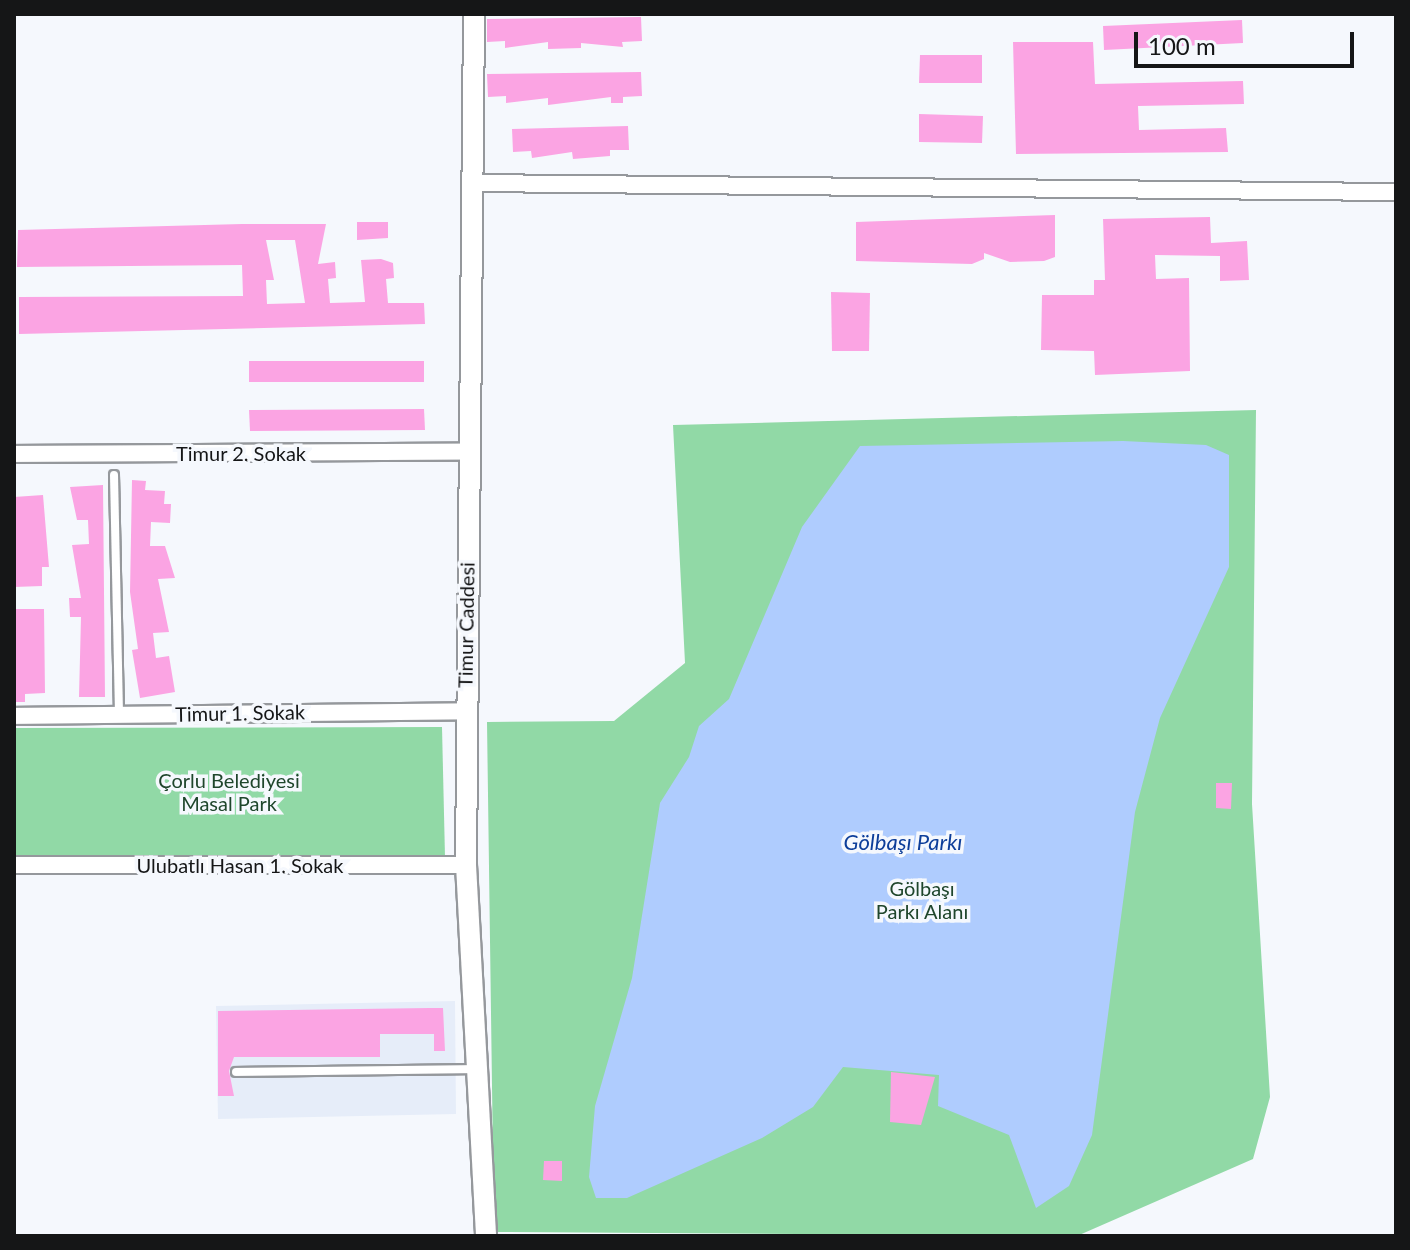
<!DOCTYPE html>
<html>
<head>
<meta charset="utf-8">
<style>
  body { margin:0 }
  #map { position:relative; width:1410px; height:1250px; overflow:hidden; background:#f5f8fd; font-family:Lato,sans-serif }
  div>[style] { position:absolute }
  .built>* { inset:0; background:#e6edf9 }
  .green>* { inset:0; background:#91d9a6 }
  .water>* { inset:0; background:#afccfe }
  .building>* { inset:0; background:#fba4e3 }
  .roads { filter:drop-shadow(2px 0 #95989c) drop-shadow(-2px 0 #95989c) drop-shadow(0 2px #95989c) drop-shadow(0 -2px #95989c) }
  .service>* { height:8px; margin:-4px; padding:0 4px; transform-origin:4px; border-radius:4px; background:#fff }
  .minor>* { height:16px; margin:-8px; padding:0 8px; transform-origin:8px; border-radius:8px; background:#fff }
  .tertiary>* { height:20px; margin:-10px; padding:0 10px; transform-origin:10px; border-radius:10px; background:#fff }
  span { translate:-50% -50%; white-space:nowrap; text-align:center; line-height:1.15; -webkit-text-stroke:7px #f5f8fd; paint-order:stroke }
  .street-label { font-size:20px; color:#151617 }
  .park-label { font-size:20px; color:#1f462c }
  .water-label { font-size:22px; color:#0d3e9a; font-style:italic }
  .frame { position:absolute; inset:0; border:16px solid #151617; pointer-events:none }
  .scale { position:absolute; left:1134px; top:32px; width:220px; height:36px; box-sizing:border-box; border:4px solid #151617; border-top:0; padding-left:10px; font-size:24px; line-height:28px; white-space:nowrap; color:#151617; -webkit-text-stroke:6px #f5f8fd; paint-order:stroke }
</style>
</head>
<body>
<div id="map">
  <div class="built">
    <div style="clip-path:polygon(455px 1001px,456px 1114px,218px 1119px,216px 1006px)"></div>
  </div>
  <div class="green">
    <div style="clip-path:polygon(1256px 410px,1252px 804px,1270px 1097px,1253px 1159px,1077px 1236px,494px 1232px,487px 722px,614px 721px,685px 663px,673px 425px)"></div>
    <div style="clip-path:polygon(442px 727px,445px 857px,14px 855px,14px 728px)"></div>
  </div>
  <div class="water">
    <div style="clip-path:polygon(1123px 441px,1206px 445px,1229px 455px,1229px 567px,1160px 718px,1135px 812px,1092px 1135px,1069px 1186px,1036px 1208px,1009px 1135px,938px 1106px,939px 1075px,843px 1067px,813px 1107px,762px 1138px,627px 1198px,596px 1198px,589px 1177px,595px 1106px,632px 978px,660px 803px,689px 757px,699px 726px,729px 699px,802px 527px,860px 446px)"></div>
  </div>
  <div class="building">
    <div style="clip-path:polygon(641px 17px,642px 41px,622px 42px,623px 47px,581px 43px,581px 48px,548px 49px,548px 42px,505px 48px,505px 41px,487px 42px,487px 19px)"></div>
    <div style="clip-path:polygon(1242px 20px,1243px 43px,1104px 50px,1103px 26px)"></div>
    <div style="clip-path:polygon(1013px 42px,1093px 42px,1095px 84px,1243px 81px,1244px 104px,1138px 106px,1139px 130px,1226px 128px,1228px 152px,1016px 154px)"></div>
    <div style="clip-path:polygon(920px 55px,982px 55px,982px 83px,919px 83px)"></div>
    <div style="clip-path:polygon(641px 72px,642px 96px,623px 97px,623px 103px,611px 103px,611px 97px,548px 105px,548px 98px,506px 103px,506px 96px,488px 97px,487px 74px)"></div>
    <div style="clip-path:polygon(919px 114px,983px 116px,982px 143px,919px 142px)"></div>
    <div style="clip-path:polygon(628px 126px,629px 150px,610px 150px,610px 156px,573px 159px,572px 152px,532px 158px,531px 151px,513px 152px,512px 129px)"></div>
    <div style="clip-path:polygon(1055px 215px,1055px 257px,1044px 261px,1010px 262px,984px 253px,984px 259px,972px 264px,856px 261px,856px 222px)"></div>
    <div style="clip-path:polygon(1210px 217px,1211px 243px,1247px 241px,1249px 280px,1220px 281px,1220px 256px,1155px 255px,1156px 279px,1189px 278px,1190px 371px,1095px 375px,1094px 351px,1041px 350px,1042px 295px,1094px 295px,1094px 280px,1105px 280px,1103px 219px)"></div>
    <div style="clip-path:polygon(357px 222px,388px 222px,388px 238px,357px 240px)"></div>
    <div style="clip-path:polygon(evenodd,242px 224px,326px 224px,318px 264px,335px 262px,336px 278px,328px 279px,330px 303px,365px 302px,361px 260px,381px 259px,393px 263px,394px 278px,386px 279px,388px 303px,424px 303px,425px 324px,19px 334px,19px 297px,243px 296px,242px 265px,17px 267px,18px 230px,242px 224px,266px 240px,295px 240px,305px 303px,267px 304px,266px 280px,274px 280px,266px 240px)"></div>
    <div style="clip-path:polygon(831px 292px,870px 293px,869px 351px,832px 351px)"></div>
    <div style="clip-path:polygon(249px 361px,424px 361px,424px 382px,249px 382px)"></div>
    <div style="clip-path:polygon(424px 409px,425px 430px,250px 431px,249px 410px)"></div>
    <div style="clip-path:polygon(132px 480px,146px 481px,145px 490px,165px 491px,164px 504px,171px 504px,170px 523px,151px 522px,150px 546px,165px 546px,175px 578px,158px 579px,169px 632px,153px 633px,156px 658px,169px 656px,175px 692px,140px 698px,132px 650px,138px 649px,130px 592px)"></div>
    <div style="clip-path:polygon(103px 485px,105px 697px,79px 697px,81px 617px,70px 617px,69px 598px,81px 598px,72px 545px,89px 544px,88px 520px,77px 520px,70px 487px)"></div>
    <div style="clip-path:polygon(43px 495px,49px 567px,42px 567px,42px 586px,14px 587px,14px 497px)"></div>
    <div style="clip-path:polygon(14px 609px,44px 609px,45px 693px,25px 694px,25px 702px,14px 702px)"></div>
    <div style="clip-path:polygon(1216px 783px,1232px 783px,1231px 809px,1216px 808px)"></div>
    <div style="clip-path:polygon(429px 1008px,443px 1008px,445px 1051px,434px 1051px,434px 1034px,380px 1034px,380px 1057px,234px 1057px,229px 1071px,234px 1096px,218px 1096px,218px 1011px)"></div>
    <div style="clip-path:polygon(891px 1072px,935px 1077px,921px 1125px,890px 1122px)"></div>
    <div style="clip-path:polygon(544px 1161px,562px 1161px,562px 1181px,543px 1180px)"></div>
  </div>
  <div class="roads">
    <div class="service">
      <div style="left:114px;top:475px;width:240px;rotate:88.8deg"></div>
      <div style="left:236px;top:1072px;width:241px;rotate:-0.7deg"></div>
    </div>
    <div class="minor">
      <div style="left:472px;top:183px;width:924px;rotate:0.56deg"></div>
      <div style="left:14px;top:454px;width:454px;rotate:-0.3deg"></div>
      <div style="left:14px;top:716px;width:451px;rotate:-0.6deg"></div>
      <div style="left:14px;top:865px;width:452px"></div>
    </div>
    <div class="tertiary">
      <div style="left:474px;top:14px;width:851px;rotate:90.54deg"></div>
      <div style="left:466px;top:865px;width:372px;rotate:86.9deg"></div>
    </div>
  </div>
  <div class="street-label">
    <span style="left:241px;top:453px">Timur 2. Sokak</span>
    <span style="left:466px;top:625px;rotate:-89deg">Timur Caddesi</span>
    <span style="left:240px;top:713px;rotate:-1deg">Timur 1. Sokak</span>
    <span style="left:240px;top:865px">Ulubatlı Hasan 1. Sokak</span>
  </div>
  <div class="park-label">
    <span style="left:229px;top:792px">Çorlu Belediyesi<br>Masal Park</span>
    <span style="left:922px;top:900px">Gölbaşı<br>Parkı Alanı</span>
  </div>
  <div class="water-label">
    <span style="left:903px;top:842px">Gölbaşı Parkı</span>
  </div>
  <div class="frame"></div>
  <div class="scale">100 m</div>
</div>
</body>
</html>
